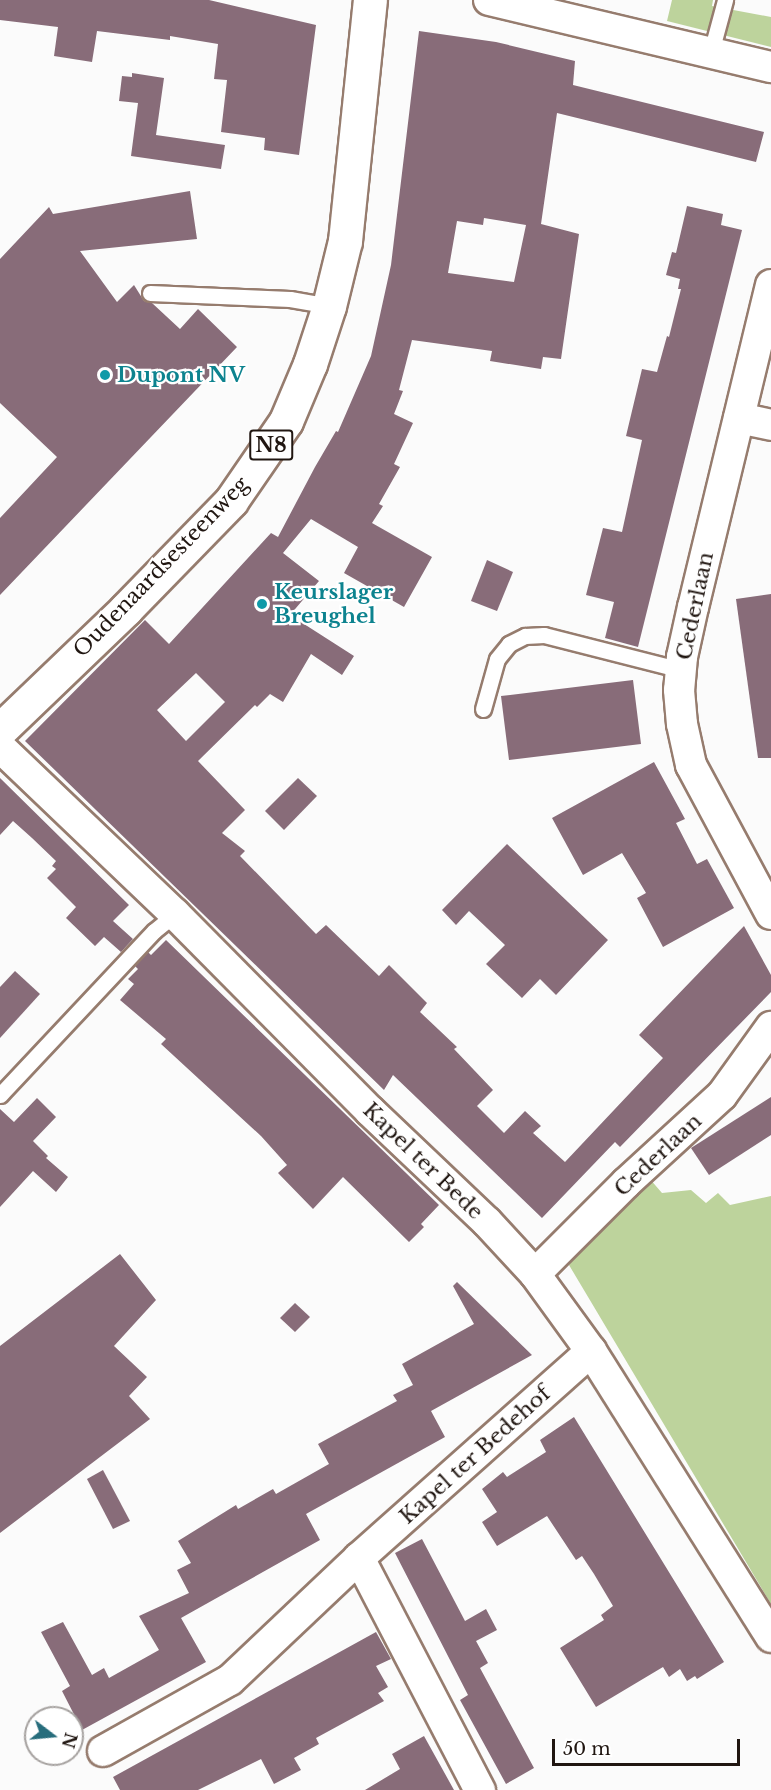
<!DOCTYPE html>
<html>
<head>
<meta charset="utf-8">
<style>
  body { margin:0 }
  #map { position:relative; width:771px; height:1790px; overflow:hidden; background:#fbfbfb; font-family:"Libre Baskerville",serif }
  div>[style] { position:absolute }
  .green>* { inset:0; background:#bdd39c }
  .building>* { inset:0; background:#886c79 }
  .roads { filter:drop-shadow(2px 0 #967c6e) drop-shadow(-2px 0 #967c6e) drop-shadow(0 2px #967c6e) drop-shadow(0 -2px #967c6e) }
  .lane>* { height:15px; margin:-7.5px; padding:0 7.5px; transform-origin:7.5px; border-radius:7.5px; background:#fff }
  .street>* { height:30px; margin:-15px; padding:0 15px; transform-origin:15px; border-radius:15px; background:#fff }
  .primary>* { height:33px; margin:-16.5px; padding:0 16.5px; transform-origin:16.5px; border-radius:16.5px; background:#fff }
  .dots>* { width:16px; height:16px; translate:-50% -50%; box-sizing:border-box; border:3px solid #fff; border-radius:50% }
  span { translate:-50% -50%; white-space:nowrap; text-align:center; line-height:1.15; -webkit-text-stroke:4.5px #fff; paint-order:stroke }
  .shield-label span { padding:2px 4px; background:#fff; border:2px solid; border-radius:4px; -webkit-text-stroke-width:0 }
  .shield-label { font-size:20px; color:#201611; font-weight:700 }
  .culture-label { font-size:21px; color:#0d838f; font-weight:700 }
  .left { translate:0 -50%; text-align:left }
  .street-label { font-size:21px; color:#201611 }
  .north { position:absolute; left:24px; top:1706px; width:60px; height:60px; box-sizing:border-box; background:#fff; border:2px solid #a6a2a0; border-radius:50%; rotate:106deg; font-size:16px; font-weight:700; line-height:24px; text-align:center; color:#201611 }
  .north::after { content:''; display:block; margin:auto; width:21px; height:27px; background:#276d7c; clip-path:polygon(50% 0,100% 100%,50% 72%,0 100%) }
  .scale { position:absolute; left:552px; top:1739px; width:188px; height:27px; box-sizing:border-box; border:3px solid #201611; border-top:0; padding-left:8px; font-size:18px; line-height:21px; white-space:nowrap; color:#201611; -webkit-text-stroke:4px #fff; paint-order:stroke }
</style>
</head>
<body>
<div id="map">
  <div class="green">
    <div style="clip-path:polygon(672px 0,713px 0,712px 6px,771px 17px,771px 47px,667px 21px)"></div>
    <div style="clip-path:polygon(649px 1178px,662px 1193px,691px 1190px,706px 1203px,718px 1193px,730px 1205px,771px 1196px,771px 1604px,569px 1265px,578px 1246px)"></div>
  </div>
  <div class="building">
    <div style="clip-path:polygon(0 0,209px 0,316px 25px,299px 155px,264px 150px,265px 138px,221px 132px,227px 80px,214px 79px,218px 44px,170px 36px,170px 40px,97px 31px,92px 62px,54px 56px,58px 27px,0 20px)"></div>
    <div style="clip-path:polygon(evenodd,419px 31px,496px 42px,575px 61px,573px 85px,764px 132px,756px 162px,557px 113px,541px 224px,579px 234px,561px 359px,543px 357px,541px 369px,490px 361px,492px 351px,412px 340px,399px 390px,403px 391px,394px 414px,413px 423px,394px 464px,400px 467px,379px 504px,383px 506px,372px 523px,432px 557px,404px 607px,344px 573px,358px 547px,311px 519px,283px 553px,319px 581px,290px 615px,354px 656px,342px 675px,311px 654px,283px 702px,270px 694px,257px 707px,255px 705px,198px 761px,245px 810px,222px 833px,245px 851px,240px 856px,316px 934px,326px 925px,379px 976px,389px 965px,427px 1003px,420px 1012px,457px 1047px,454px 1049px,493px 1090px,477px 1106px,504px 1133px,525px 1111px,541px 1126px,533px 1133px,565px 1162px,663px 1058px,639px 1035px,744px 926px,771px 975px,771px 992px,620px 1147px,615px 1142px,542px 1218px,393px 1075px,384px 1090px,25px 741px,145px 620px,169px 644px,271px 533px,278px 537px,315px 467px,336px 431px,338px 432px,371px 356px,391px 265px,419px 31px,484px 218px,526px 225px,514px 282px,448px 273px,457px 221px,483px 225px,484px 218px,419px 31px,196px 673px,225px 702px,186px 741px,157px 710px,196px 673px)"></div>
    <div style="clip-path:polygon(132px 73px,164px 78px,156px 135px,225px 145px,221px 169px,131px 156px,138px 103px,119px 101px,122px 76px,132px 77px)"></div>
    <div style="clip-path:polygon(190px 191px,197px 239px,80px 251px,117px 302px,134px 285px,144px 301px,152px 303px,180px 329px,198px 309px,237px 347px,0 595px,0 518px,57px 457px,0 403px,0 259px,49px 207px,53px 214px)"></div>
    <div style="clip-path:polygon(687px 206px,723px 214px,721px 225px,742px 230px,638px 647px,605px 638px,614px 602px,586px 595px,603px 528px,622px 532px,642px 440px,626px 436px,642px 369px,657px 372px,667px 336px,669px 337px,681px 289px,678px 289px,680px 279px,666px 275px,672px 252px,676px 253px)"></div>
    <div style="clip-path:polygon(487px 560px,513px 572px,497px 611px,471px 601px)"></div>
    <div style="clip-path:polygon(771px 594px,771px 758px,758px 758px,736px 599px)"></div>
    <div style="clip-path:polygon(633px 680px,641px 744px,509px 760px,501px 696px)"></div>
    <div style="clip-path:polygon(654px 762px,685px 819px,676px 823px,697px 864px,707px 859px,734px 908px,663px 947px,637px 898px,646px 893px,622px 853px,583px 875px,552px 818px)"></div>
    <div style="clip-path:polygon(0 778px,129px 905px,113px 921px,133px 939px,121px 952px,104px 937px,95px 946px,66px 918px,76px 907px,47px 878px,56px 869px,52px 866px,56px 861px,32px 838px,13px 821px,0 835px)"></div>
    <div style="clip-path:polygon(298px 778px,317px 796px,284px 830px,265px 811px)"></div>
    <div style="clip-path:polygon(507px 844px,608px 940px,556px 995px,540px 979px,522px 998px,486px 964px,505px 945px,469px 911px,456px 925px,442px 910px)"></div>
    <div style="clip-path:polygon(166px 940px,439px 1205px,421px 1224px,424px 1227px,409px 1242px,343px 1177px,313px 1209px,278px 1173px,287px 1165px,261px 1136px,161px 1044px,166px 1039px,120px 1000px,134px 984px,128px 979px,138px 969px,135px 966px,148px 952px,151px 955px)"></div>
    <div style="clip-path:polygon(15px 971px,40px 994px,0 1038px,0 987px)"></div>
    <div style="clip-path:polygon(771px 1097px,771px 1135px,709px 1175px,691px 1148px)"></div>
    <div style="clip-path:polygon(37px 1098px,56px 1117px,33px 1141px,48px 1156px,46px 1158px,68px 1177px,56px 1192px,33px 1171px,0 1207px,0 1109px,14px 1122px)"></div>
    <div style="clip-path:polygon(120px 1254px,156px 1300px,114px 1346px,147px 1377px,129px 1396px,150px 1419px,0 1533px,0 1346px)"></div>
    <div style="clip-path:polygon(457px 1282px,532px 1355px,431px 1411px,445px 1437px,306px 1514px,320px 1540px,181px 1618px,206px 1662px,82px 1730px,62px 1691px,70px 1686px,41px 1632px,63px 1622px,92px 1675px,104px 1668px,109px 1678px,159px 1650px,139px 1616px,189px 1593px,177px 1570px,191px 1563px,178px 1541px,236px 1505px,238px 1509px,273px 1489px,276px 1494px,329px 1464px,318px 1444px,397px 1401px,393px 1395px,413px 1385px,402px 1364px,474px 1324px,453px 1286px)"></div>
    <div style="clip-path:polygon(295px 1303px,310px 1317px,295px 1332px,280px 1318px)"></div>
    <div style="clip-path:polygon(574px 1417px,724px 1662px,697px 1679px,695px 1676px,687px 1681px,680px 1669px,669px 1677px,663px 1667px,596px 1707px,560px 1648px,604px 1620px,601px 1615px,613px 1606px,594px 1574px,582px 1556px,576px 1560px,547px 1516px,497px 1546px,482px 1522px,497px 1512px,482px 1489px,503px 1472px,507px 1477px,546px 1452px,540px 1440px)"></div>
    <div style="clip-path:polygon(103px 1470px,130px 1521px,113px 1529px,87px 1479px)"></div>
    <div style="clip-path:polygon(422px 1539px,465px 1621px,486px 1609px,497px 1630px,476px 1641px,488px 1663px,480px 1668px,534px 1768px,506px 1784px,460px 1700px,468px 1695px,395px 1553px)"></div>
    <div style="clip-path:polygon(376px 1632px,391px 1659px,376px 1666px,388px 1687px,378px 1693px,384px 1701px,316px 1738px,319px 1744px,294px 1758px,301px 1770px,274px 1784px,261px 1759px,198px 1790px,120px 1790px,113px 1777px)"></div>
    <div style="clip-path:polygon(424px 1736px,454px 1790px,365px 1790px,400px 1769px,392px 1754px)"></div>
  </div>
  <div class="roads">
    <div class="lane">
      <div style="left:711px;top:52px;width:54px;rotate:-74.9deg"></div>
      <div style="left:150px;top:293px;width:140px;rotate:2.5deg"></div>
      <div style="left:290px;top:299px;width:40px;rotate:10deg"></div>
      <div style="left:483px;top:709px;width:52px;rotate:-74.4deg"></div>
      <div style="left:497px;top:659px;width:19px;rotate:-51deg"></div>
      <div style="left:509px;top:644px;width:18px;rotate:-27deg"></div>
      <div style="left:525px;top:636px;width:19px;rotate:-3deg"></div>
      <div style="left:544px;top:635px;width:141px;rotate:14.3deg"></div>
      <div style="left:0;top:1095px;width:225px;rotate:-46.8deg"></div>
      <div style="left:154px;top:931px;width:27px;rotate:-39deg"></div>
    </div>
    <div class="street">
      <div style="left:489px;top:0;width:290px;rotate:13.4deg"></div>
      <div style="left:771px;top:285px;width:331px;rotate:103.6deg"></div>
      <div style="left:693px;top:607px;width:51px;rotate:102.4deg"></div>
      <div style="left:682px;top:657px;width:33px;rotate:95deg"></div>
      <div style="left:679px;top:690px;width:34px;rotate:85deg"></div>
      <div style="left:682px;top:724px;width:42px;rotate:77.6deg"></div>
      <div style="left:691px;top:765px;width:169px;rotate:61.8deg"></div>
      <div style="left:739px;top:418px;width:33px;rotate:12deg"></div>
      <div style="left:0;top:747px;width:242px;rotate:43.7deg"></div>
      <div style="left:175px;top:914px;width:277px;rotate:45.3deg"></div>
      <div style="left:370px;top:1111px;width:161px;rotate:43.5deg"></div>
      <div style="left:487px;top:1222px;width:71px;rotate:47.3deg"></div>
      <div style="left:535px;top:1274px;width:95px;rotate:54deg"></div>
      <div style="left:591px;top:1351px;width:338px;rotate:57.8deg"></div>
      <div style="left:535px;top:1274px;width:129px;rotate:-45deg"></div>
      <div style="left:626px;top:1183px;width:130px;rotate:-42.5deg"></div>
      <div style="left:722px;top:1095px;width:84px;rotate:-54.2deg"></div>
      <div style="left:359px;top:1558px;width:262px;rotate:62.5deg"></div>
      <div style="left:103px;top:1751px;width:145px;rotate:-29.2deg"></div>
      <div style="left:230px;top:1680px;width:178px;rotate:-43.4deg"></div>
      <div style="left:359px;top:1558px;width:311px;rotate:-41.7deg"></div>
    </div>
    <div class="primary">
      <div style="left:0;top:730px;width:175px;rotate:-43.8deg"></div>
      <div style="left:126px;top:609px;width:151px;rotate:-45.8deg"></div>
      <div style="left:231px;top:501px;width:97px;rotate:-55.5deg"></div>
      <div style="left:286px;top:421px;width:62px;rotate:-67.2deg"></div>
      <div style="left:310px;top:364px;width:61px;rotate:-71.9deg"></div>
      <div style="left:329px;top:306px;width:67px;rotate:-76.2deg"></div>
      <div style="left:345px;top:241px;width:242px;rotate:-84.1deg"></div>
    </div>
  </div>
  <div class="dots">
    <div style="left:105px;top:375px;background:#0f9aa8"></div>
    <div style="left:262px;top:604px;background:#0f9aa8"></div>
  </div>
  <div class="shield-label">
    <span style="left:271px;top:445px">N8</span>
  </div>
  <div class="culture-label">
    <span class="left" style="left:117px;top:375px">Dupont NV</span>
    <span class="left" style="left:274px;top:604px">Keurslager<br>Breughel</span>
  </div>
  <div class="street-label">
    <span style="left:161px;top:567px;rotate:-46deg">Oudenaardsesteenweg</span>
    <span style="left:695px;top:606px;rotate:-78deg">Cederlaan</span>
    <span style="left:658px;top:1155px;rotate:-43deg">Cederlaan</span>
    <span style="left:423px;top:1161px;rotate:44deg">Kapel ter Bede</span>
    <span style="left:475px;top:1455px;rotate:-42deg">Kapel ter Bedehof</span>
  </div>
  <div class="north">N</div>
  <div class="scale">50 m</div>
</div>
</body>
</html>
